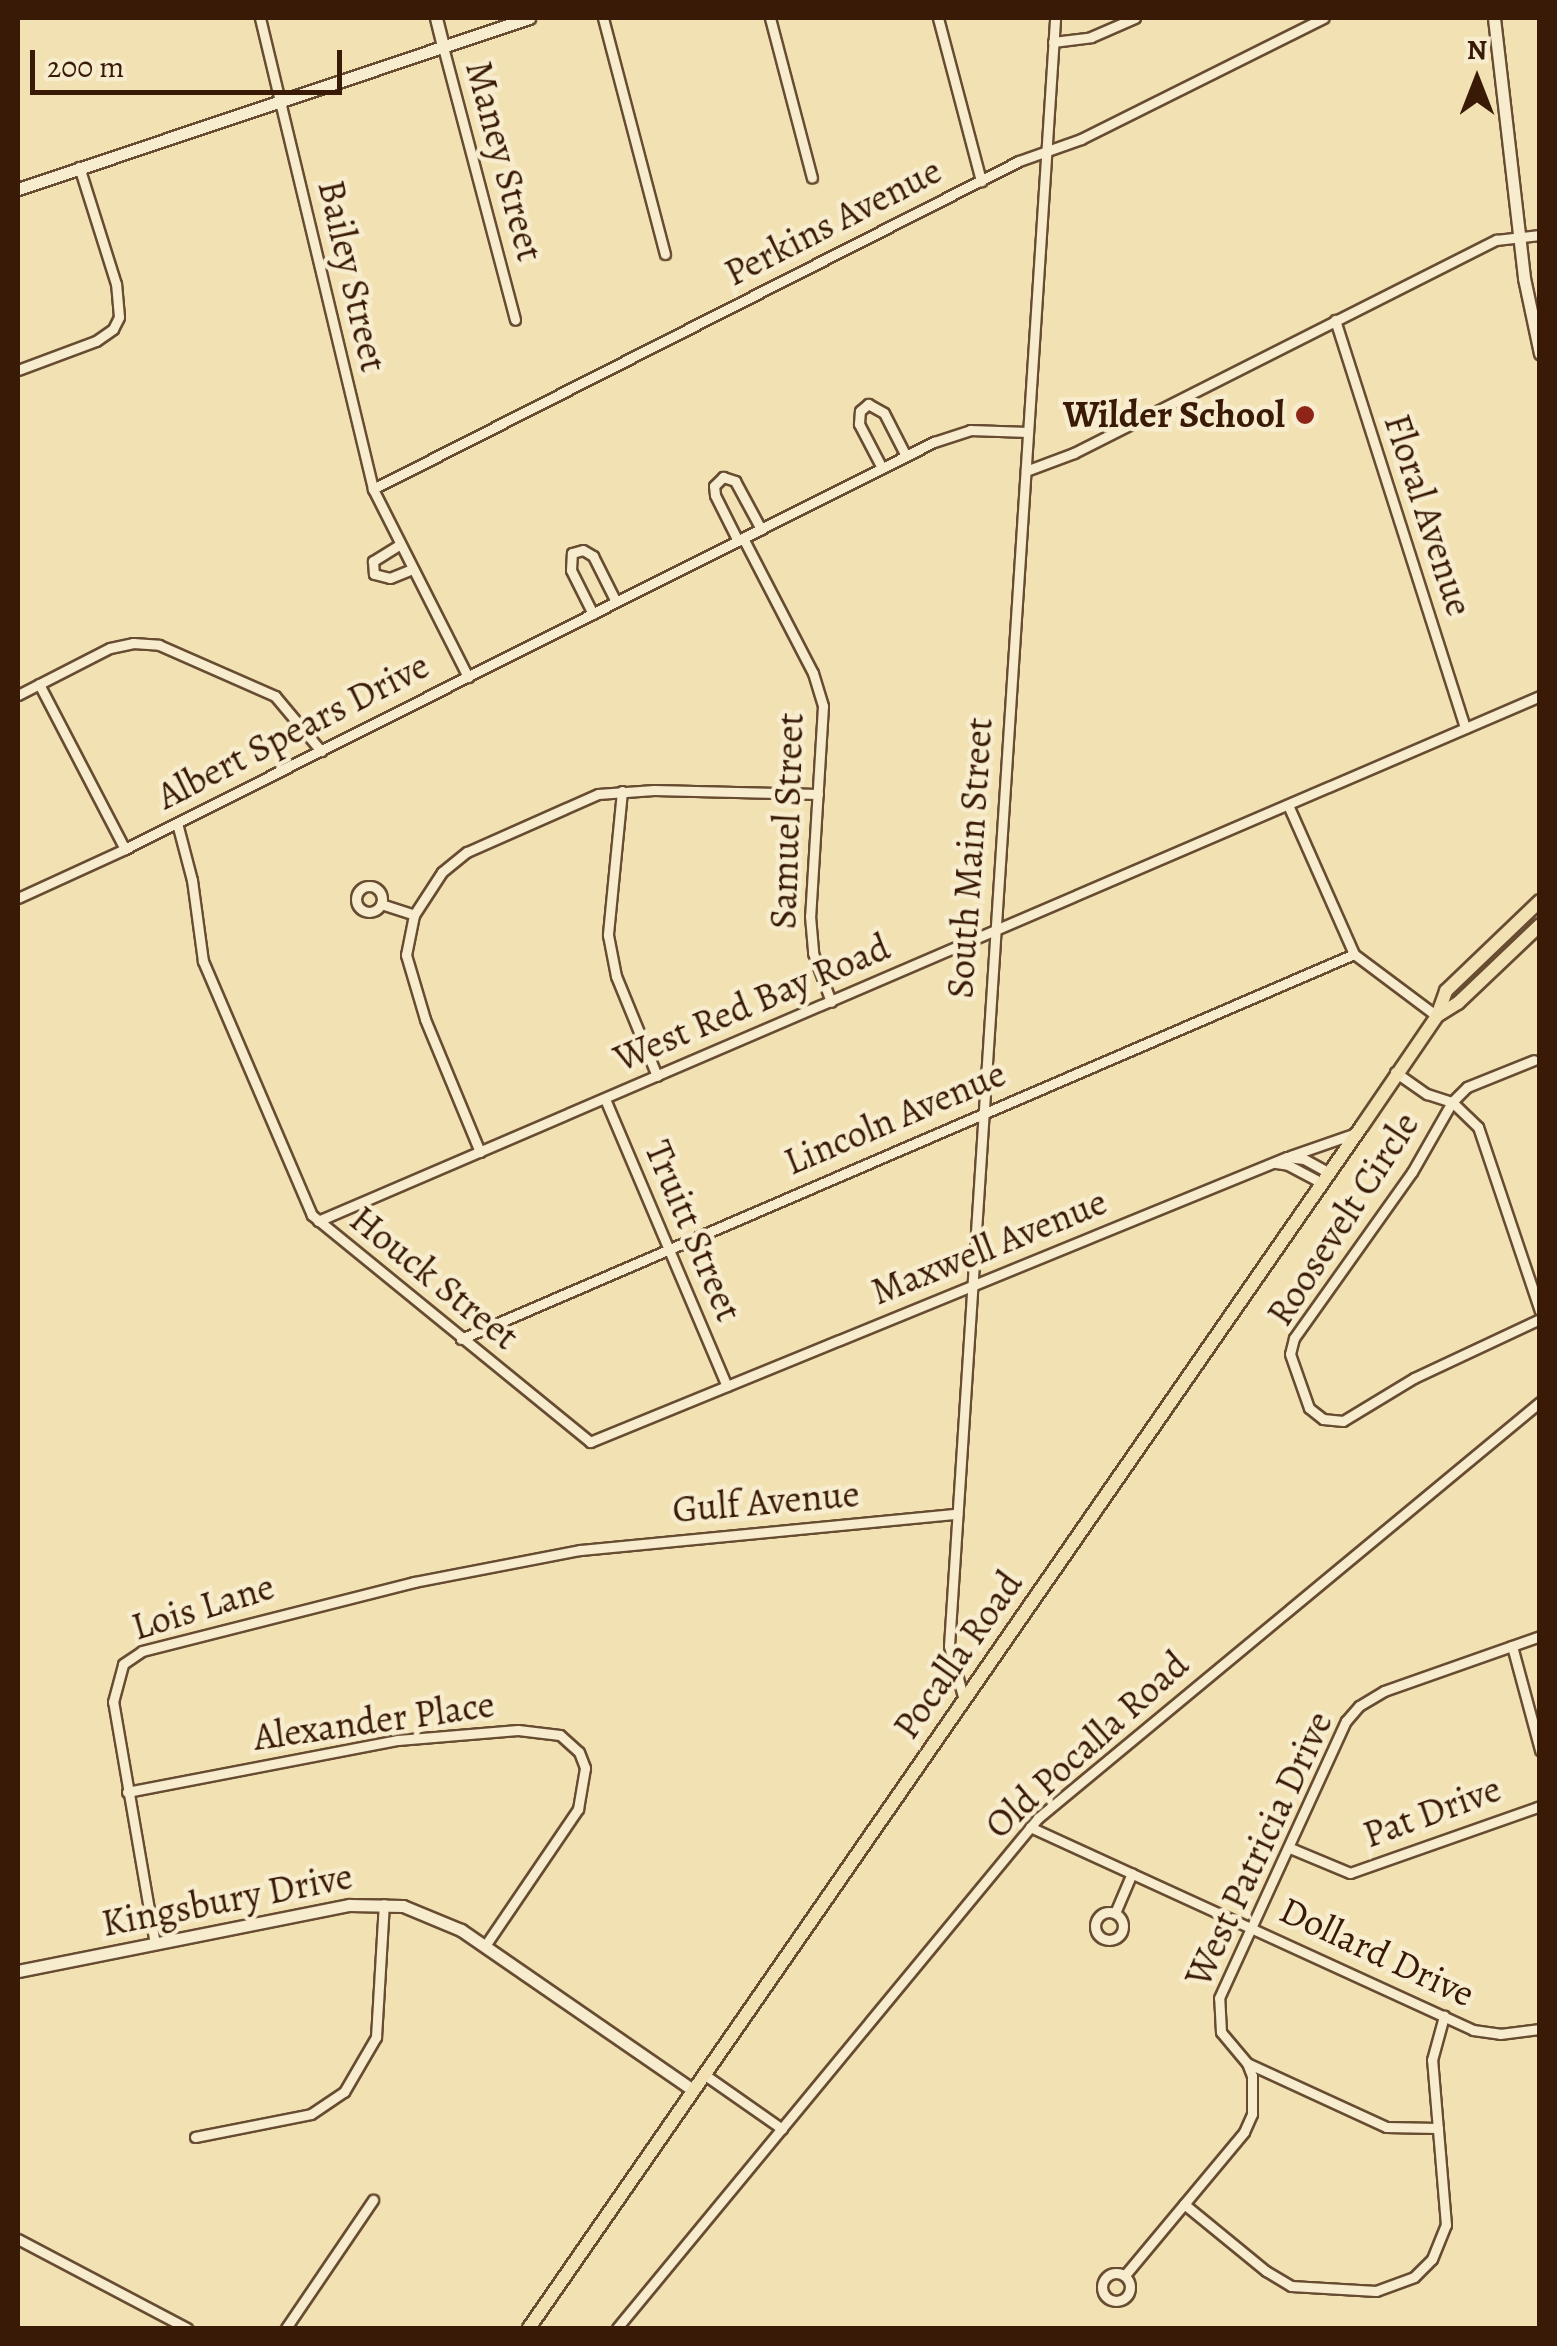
<!DOCTYPE html>
<html>
<head>
<meta charset="utf-8">
<style>
  body { margin:0 }
  #map { position:relative; width:1557px; height:2346px; overflow:hidden; background:#f2e1b2; font-family:Alegreya,serif }
  div>[style] { position:absolute }
  .roads { filter:drop-shadow(2px 0 #674c32) drop-shadow(-2px 0 #674c32) drop-shadow(0 2px #674c32) drop-shadow(0 -2px #674c32) }
  .street>* { height:9px; margin:-4.5px; padding:0 4.5px; transform-origin:4.5px; border-radius:4.5px; background:#f7eccd }
  .street>.ring { margin:-4.5px; padding:0; box-sizing:content-box; background:none; border:9px solid #f7eccd; border-radius:50% }
  .secondary>* { height:11px; margin:-5.5px; padding:0 5.5px; transform-origin:5.5px; border-radius:5.5px; background:#f7eccd }
  .primary>* { height:12px; margin:-6px; padding:0 6px; transform-origin:6px; border-radius:6px; background:#f2e1b2 }
  .dots>* { width:28px; height:28px; translate:-50% -50%; box-sizing:border-box; border:5px solid #f7eccd; border-radius:50% }
  span { translate:-50% -50%; white-space:nowrap; text-align:center; line-height:1.15; -webkit-text-stroke:9px #f7eccd; paint-order:stroke }
  .street-label { font-size:38px; color:#391a07 }
  .poi-label { font-size:38px; color:#391a07; font-weight:700 }
  .right { translate:-100% -50%; text-align:right }
  .frame { position:absolute; inset:0; border:20px solid #391a07; pointer-events:none }
  .north { position:absolute; left:1427px; top:30px; width:100px; height:100px; -webkit-text-stroke:8px #f7eccd; paint-order:stroke; rotate:0deg; font-size:28px; font-weight:700; line-height:40px; text-align:center; color:#391a07 }
  .north::after { content:''; display:block; margin:auto; width:35px; height:45px; background:#391a07; clip-path:polygon(50% 0,100% 100%,50% 72%,0 100%) }
  .scale { position:absolute; left:30px; top:50px; width:312px; height:45px; box-sizing:border-box; border:5px solid #391a07; border-top:0; padding-left:12px; font-size:30px; line-height:35px; white-space:nowrap; color:#391a07; -webkit-text-stroke:8px #f7eccd; paint-order:stroke }
</style>
</head>
<body>
<div id="map">
  <div class="roads">
    <div class="street">
      <div style="left:260px;top:18px;width:484px;rotate:76.5deg"></div>
      <div style="left:373px;top:489px;width:211px;rotate:63.2deg"></div>
      <div style="left:603px;top:18px;width:244px;rotate:75.3deg"></div>
      <div style="left:770px;top:18px;width:165px;rotate:75.3deg"></div>
      <div style="left:938px;top:18px;width:169px;rotate:75.2deg"></div>
      <div style="left:1053px;top:42px;width:38px;rotate:-7deg"></div>
      <div style="left:1091px;top:37px;width:48px;rotate:-23.4deg"></div>
      <div style="left:443px;top:47px;width:282px;rotate:75.2deg"></div>
      <div style="left:1335px;top:320px;width:428px;rotate:72.3deg"></div>
      <div style="left:18px;top:370px;width:83px;rotate:-20.4deg"></div>
      <div style="left:96px;top:341px;width:21px;rotate:-35deg"></div>
      <div style="left:113px;top:329px;width:13px;rotate:-63deg"></div>
      <div style="left:119px;top:317px;width:33px;rotate:-95deg"></div>
      <div style="left:116px;top:284px;width:123px;rotate:-107.5deg"></div>
      <div style="left:882px;top:468px;width:50px;rotate:-117.6deg"></div>
      <div style="left:859px;top:424px;width:13px;rotate:-86deg"></div>
      <div style="left:860px;top:411px;width:11px;rotate:-41deg"></div>
      <div style="left:868px;top:404px;width:18px;rotate:29deg"></div>
      <div style="left:884px;top:413px;width:48px;rotate:62.9deg"></div>
      <div style="left:1026px;top:471px;width:51px;rotate:-20.6deg"></div>
      <div style="left:1074px;top:453px;width:473px;rotate:-26.8deg"></div>
      <div style="left:1496px;top:240px;width:44px;rotate:-6.5deg"></div>
      <div style="left:373px;top:489px;width:724px;rotate:-26.92deg"></div>
      <div style="left:1019px;top:161px;width:66px;rotate:-19.5deg"></div>
      <div style="left:1081px;top:139px;width:271px;rotate:-26.5deg"></div>
      <div style="left:743px;top:538px;width:152px;rotate:62.6deg"></div>
      <div style="left:813px;top:673px;width:34px;rotate:73deg"></div>
      <div style="left:823px;top:706px;width:210px;rotate:93.5deg"></div>
      <div style="left:810px;top:916px;width:37px;rotate:85deg"></div>
      <div style="left:813px;top:953px;width:52px;rotate:69.8deg"></div>
      <div style="left:738px;top:541px;width:51px;rotate:-116.6deg"></div>
      <div style="left:715px;top:495px;width:9px;rotate:-96deg"></div>
      <div style="left:714px;top:486px;width:13px;rotate:-45deg"></div>
      <div style="left:723px;top:477px;width:13px;rotate:18deg"></div>
      <div style="left:735px;top:481px;width:55px;rotate:61.6deg"></div>
      <div style="left:399px;top:545px;width:31px;rotate:148deg"></div>
      <div style="left:373px;top:561px;width:13px;rotate:86deg"></div>
      <div style="left:374px;top:574px;width:16px;rotate:14deg"></div>
      <div style="left:390px;top:578px;width:24px;rotate:-22deg"></div>
      <div style="left:593px;top:614px;width:49px;rotate:-116.6deg"></div>
      <div style="left:571px;top:570px;width:17px;rotate:-87deg"></div>
      <div style="left:572px;top:553px;width:11px;rotate:-15deg"></div>
      <div style="left:583px;top:550px;width:12px;rotate:31deg"></div>
      <div style="left:593px;top:556px;width:51px;rotate:63.4deg"></div>
      <div style="left:39px;top:684px;width:186px;rotate:62.5deg"></div>
      <div style="left:18px;top:695px;width:103px;rotate:-27.1deg"></div>
      <div style="left:110px;top:648px;width:24px;rotate:-12deg"></div>
      <div style="left:133px;top:643px;width:26px;rotate:4deg"></div>
      <div style="left:159px;top:645px;width:127px;rotate:23.7deg"></div>
      <div style="left:275px;top:696px;width:72px;rotate:50.1deg"></div>
      <div style="left:622px;top:791px;width:145px;rotate:95.6deg"></div>
      <div style="left:608px;top:935px;width:42px;rotate:79deg"></div>
      <div style="left:616px;top:976px;width:108px;rotate:67.7deg"></div>
      <div style="left:1288px;top:805px;width:163px;rotate:66.1deg"></div>
      <div style="left:1354px;top:954px;width:104px;rotate:36.8deg"></div>
      <div style="left:177px;top:823px;width:59px;rotate:75.3deg"></div>
      <div style="left:192px;top:880px;width:82px;rotate:82.3deg"></div>
      <div style="left:203px;top:961px;width:276px;rotate:66.8deg"></div>
      <div style="left:312px;top:1215px;width:359px;rotate:39.2deg"></div>
      <div style="left:590px;top:1442px;width:753px;rotate:-22.24deg"></div>
      <div style="left:1287px;top:1157px;width:17px;rotate:7deg"></div>
      <div style="left:1304px;top:1159px;width:29px;rotate:29deg"></div>
      <div class="ring" style="left:356px;top:886px;width:17px;height:17px"></div>
      <div style="left:18px;top:898px;width:118px;rotate:-24.6deg"></div>
      <div style="left:125px;top:849px;width:906px;rotate:-26.71deg"></div>
      <div style="left:934px;top:442px;width:38px;rotate:-18deg"></div>
      <div style="left:970px;top:430px;width:58px;rotate:2deg"></div>
      <div style="left:381px;top:904px;width:35px;rotate:18deg"></div>
      <div style="left:1395px;top:1072px;width:39px;rotate:35deg"></div>
      <div style="left:1427px;top:1094px;width:26px;rotate:18deg"></div>
      <div style="left:1452px;top:1102px;width:21px;rotate:-45deg"></div>
      <div style="left:1467px;top:1087px;width:72px;rotate:-21.9deg"></div>
      <div style="left:605px;top:1099px;width:312px;rotate:67deg"></div>
      <div style="left:480px;top:1152px;width:144px;rotate:-112.5deg"></div>
      <div style="left:425px;top:1019px;width:67px;rotate:-106.5deg"></div>
      <div style="left:406px;top:955px;width:41px;rotate:-78.7deg"></div>
      <div style="left:414px;top:915px;width:51px;rotate:-56.9deg"></div>
      <div style="left:442px;top:872px;width:32px;rotate:-39deg"></div>
      <div style="left:467px;top:852px;width:143px;rotate:-23.9deg"></div>
      <div style="left:598px;top:794px;width:56px;rotate:-4.1deg"></div>
      <div style="left:654px;top:790px;width:164px;rotate:1.4deg"></div>
      <div style="left:1290px;top:1156px;width:70px;rotate:-19.2deg"></div>
      <div style="left:1276px;top:1163px;width:12px;rotate:9deg"></div>
      <div style="left:1288px;top:1165px;width:38px;rotate:28deg"></div>
      <div style="left:318px;top:1221px;width:1330px;rotate:-23.25deg"></div>
      <div style="left:1540px;top:1311px;width:194px;rotate:-108.6deg"></div>
      <div style="left:1478px;top:1127px;width:36px;rotate:-136deg"></div>
      <div style="left:1452px;top:1102px;width:81px;rotate:119.7deg"></div>
      <div style="left:1412px;top:1172px;width:204px;rotate:125.4deg"></div>
      <div style="left:1294px;top:1338px;width:16px;rotate:104deg"></div>
      <div style="left:1290px;top:1354px;width:57px;rotate:70.6deg"></div>
      <div style="left:1309px;top:1408px;width:18px;rotate:38deg"></div>
      <div style="left:1323px;top:1419px;width:20px;rotate:6deg"></div>
      <div style="left:1343px;top:1421px;width:83px;rotate:-31.2deg"></div>
      <div style="left:1414px;top:1378px;width:139px;rotate:-25.1deg"></div>
      <div style="left:461px;top:1339px;width:972px;rotate:-23.32deg"></div>
      <div style="left:1512px;top:1646px;width:108px;rotate:74.9deg"></div>
      <div style="left:964px;top:1700px;width:56px;rotate:-105.5deg"></div>
      <div style="left:949px;top:1646px;width:1631px;rotate:-86.27deg"></div>
      <div style="left:127px;top:1792px;width:276px;rotate:-10.9deg"></div>
      <div style="left:398px;top:1740px;width:120px;rotate:-4.8deg"></div>
      <div style="left:518px;top:1730px;width:42px;rotate:6.8deg"></div>
      <div style="left:560px;top:1735px;width:25px;rotate:42deg"></div>
      <div style="left:579px;top:1752px;width:17px;rotate:69deg"></div>
      <div style="left:585px;top:1768px;width:42px;rotate:99.7deg"></div>
      <div style="left:578px;top:1809px;width:166px;rotate:124.2deg"></div>
      <div style="left:1030px;top:1827px;width:487px;rotate:24.6deg"></div>
      <div style="left:1473px;top:2030px;width:27px;rotate:8deg"></div>
      <div style="left:1500px;top:2034px;width:40px;rotate:-7.1deg"></div>
      <div style="left:1290px;top:1848px;width:65px;rotate:22.6deg"></div>
      <div style="left:1350px;top:1873px;width:201px;rotate:-19.4deg"></div>
      <div class="ring" style="left:1095px;top:1912px;width:19px;height:19px"></div>
      <div style="left:1115px;top:1913px;width:43px;rotate:-67deg"></div>
      <div style="left:155px;top:1944px;width:246px;rotate:-99.8deg"></div>
      <div style="left:113px;top:1702px;width:39px;rotate:-75deg"></div>
      <div style="left:123px;top:1664px;width:23px;rotate:-34deg"></div>
      <div style="left:142px;top:1651px;width:281px;rotate:-14.2deg"></div>
      <div style="left:414px;top:1582px;width:169px;rotate:-10.9deg"></div>
      <div style="left:580px;top:1550px;width:379px;rotate:-5.5deg"></div>
      <div style="left:1247px;top:2063px;width:153px;rotate:24.7deg"></div>
      <div style="left:1386px;top:2127px;width:52px;rotate:1.1deg"></div>
      <div style="left:705px;top:2075px;width:94px;rotate:35deg"></div>
      <div style="left:195px;top:2137px;width:118px;rotate:-11.2deg"></div>
      <div style="left:311px;top:2114px;width:40px;rotate:-34deg"></div>
      <div style="left:344px;top:2092px;width:64px;rotate:-59.8deg"></div>
      <div style="left:376px;top:2037px;width:133px;rotate:-86.6deg"></div>
      <div style="left:1184px;top:2204px;width:106px;rotate:39.3deg"></div>
      <div style="left:1266px;top:2271px;width:29px;rotate:31deg"></div>
      <div style="left:1291px;top:2286px;width:85px;rotate:3.4deg"></div>
      <div style="left:1376px;top:2291px;width:40px;rotate:-20.2deg"></div>
      <div style="left:1414px;top:2277px;width:25px;rotate:-45deg"></div>
      <div style="left:1432px;top:2259px;width:37px;rotate:-68deg"></div>
      <div style="left:1446px;top:2225px;width:166px;rotate:-94.8deg"></div>
      <div style="left:1432px;top:2060px;width:46px;rotate:-74.7deg"></div>
      <div style="left:18px;top:2239px;width:191px;rotate:27.8deg"></div>
      <div class="ring" style="left:1102px;top:2273px;width:19px;height:19px"></div>
      <div style="left:1125px;top:2275px;width:186px;rotate:-50.2deg"></div>
      <div style="left:1244px;top:2132px;width:20px;rotate:-66deg"></div>
      <div style="left:1252px;top:2114px;width:38px;rotate:-90deg"></div>
      <div style="left:1252px;top:2076px;width:14px;rotate:-111deg"></div>
      <div style="left:1247px;top:2063px;width:40px;rotate:-130deg"></div>
      <div style="left:1221px;top:2032px;width:34px;rotate:-93deg"></div>
      <div style="left:1219px;top:1998px;width:305px;rotate:-65.4deg"></div>
      <div style="left:1346px;top:1721px;width:20px;rotate:-49deg"></div>
      <div style="left:1359px;top:1706px;width:29px;rotate:-31deg"></div>
      <div style="left:1384px;top:1691px;width:165px;rotate:-19.4deg"></div>
      <div style="left:286px;top:2328px;width:155px;rotate:-55.8deg"></div>
      <div style="left:617px;top:2328px;width:661px;rotate:-50.46deg"></div>
      <div style="left:1038px;top:1818px;width:652px;rotate:-39.65deg"></div>
    </div>
    <div class="secondary">
      <div style="left:436px;top:18px;width:30px;rotate:76deg"></div>
      <div style="left:1494px;top:18px;width:262px;rotate:83.4deg"></div>
      <div style="left:1524px;top:278px;width:77px;rotate:78deg"></div>
      <div style="left:18px;top:189px;width:539px;rotate:-18.5deg"></div>
      <div style="left:18px;top:1971px;width:338px;rotate:-11.3deg"></div>
      <div style="left:349px;top:1905px;width:54px;rotate:1.1deg"></div>
      <div style="left:403px;top:1906px;width:63px;rotate:22.5deg"></div>
      <div style="left:461px;top:1930px;width:282px;rotate:34.6deg"></div>
    </div>
    <div class="primary">
      <div style="left:1437px;top:1016px;width:25px;rotate:-32deg"></div>
      <div style="left:1458px;top:1003px;width:113px;rotate:-43.6deg"></div>
      <div style="left:529px;top:2328px;width:1462px;rotate:-55.28deg"></div>
      <div style="left:1362px;top:1126px;width:133px;rotate:-55.7deg"></div>
      <div style="left:1437px;top:1016px;width:27px;rotate:-70deg"></div>
      <div style="left:1446px;top:991px;width:130px;rotate:-43.8deg"></div>
    </div>
  </div>
  <div class="dots">
    <div style="left:1305px;top:415px;background:#8f2418"></div>
  </div>
  <div class="street-label">
    <span style="left:504px;top:161px;rotate:75deg">Maney Street</span>
    <span style="left:833px;top:222px;rotate:-27deg">Perkins Avenue</span>
    <span style="left:352px;top:276px;rotate:77deg">Bailey Street</span>
    <span style="left:1428px;top:515px;rotate:72deg">Floral Avenue</span>
    <span style="left:293px;top:731px;rotate:-27deg">Albert Spears Drive</span>
    <span style="left:787px;top:821px;rotate:-88deg">Samuel Street</span>
    <span style="left:970px;top:858px;rotate:-86deg">South Main Street</span>
    <span style="left:752px;top:1003px;rotate:-23deg">West Red Bay Road</span>
    <span style="left:895px;top:1118px;rotate:-23deg">Lincoln Avenue</span>
    <span style="left:1343px;top:1219px;rotate:-57deg">Roosevelt Circle</span>
    <span style="left:693px;top:1231px;rotate:67deg">Truitt Street</span>
    <span style="left:989px;top:1247px;rotate:-22deg">Maxwell Avenue</span>
    <span style="left:434px;top:1278px;rotate:39deg">Houck Street</span>
    <span style="left:766px;top:1502px;rotate:-5deg">Gulf Avenue</span>
    <span style="left:203px;top:1607px;rotate:-17deg">Lois Lane</span>
    <span style="left:958px;top:1655px;rotate:-55deg">Pocalla Road</span>
    <span style="left:374px;top:1721px;rotate:-8deg">Alexander Place</span>
    <span style="left:1087px;top:1745px;rotate:-42deg">Old Pocalla Road</span>
    <span style="left:1432px;top:1812px;rotate:-20deg">Pat Drive</span>
    <span style="left:1259px;top:1849px;rotate:-65deg">West Patricia Drive</span>
    <span style="left:227px;top:1900px;rotate:-11deg">Kingsbury Drive</span>
    <span style="left:1377px;top:1952px;rotate:25deg">Dollard Drive</span>
  </div>
  <div class="poi-label">
    <span class="right" style="left:1285px;top:415px">Wilder School</span>
  </div>
  <div class="frame"></div>
  <div class="north">N</div>
  <div class="scale">200 m</div>
</div>
</body>
</html>
